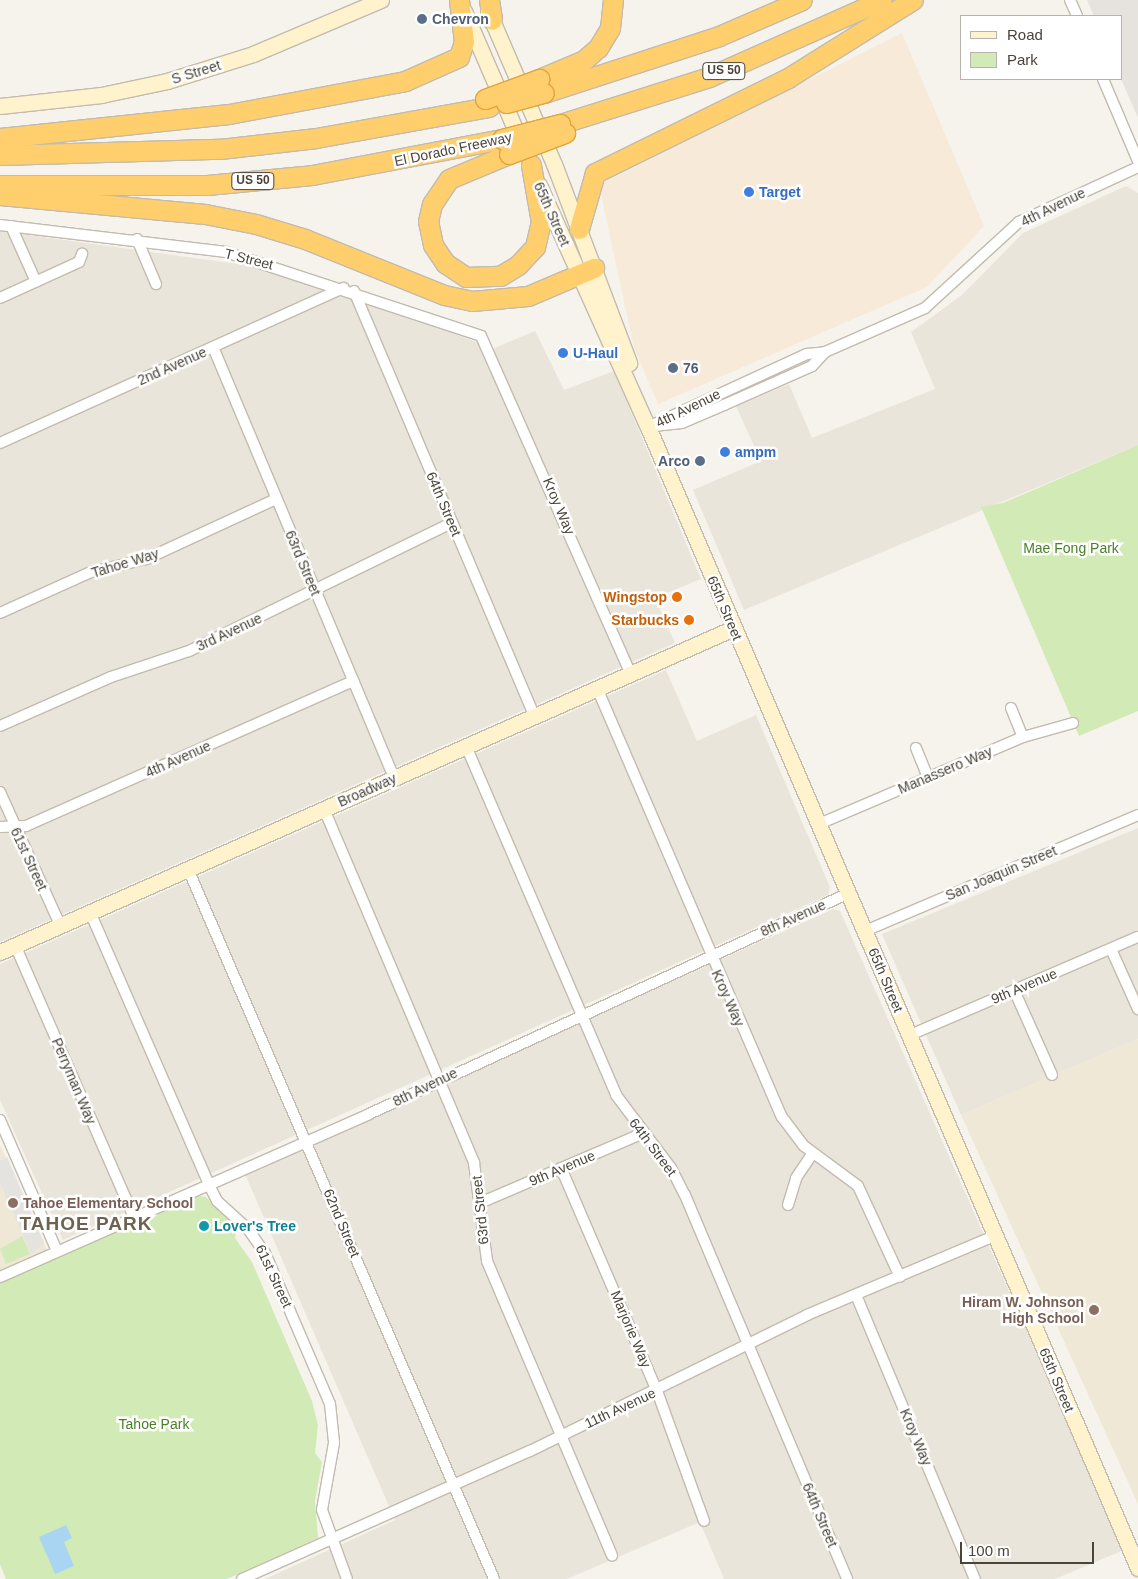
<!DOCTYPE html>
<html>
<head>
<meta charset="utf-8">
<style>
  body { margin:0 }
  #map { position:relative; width:1138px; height:1579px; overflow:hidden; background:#f6f3ec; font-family:Arial,sans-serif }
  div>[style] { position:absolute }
  .residential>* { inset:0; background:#eae5da }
  .commercial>* { inset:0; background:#f7ead8 }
  .industrial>* { inset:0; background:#e6e2dd }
  .education>* { inset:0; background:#efe8d6 }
  .green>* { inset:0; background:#d2eab5 }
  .parking>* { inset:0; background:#e5e3e0 }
  .water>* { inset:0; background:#a9d4f2 }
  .roads { filter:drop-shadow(1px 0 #c2bbae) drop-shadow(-1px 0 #c2bbae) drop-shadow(0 1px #c2bbae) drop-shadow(0 -1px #c2bbae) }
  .street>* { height:10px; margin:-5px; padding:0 5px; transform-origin:5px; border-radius:5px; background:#fff }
  .secondary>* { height:15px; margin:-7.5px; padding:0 7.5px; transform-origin:7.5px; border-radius:7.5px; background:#fff3cd }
  .highway>* { height:19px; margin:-9.5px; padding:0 9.5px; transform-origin:9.5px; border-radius:9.5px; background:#ffcf6e }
  .bridges { filter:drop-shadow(1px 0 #e0a43c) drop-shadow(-1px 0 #e0a43c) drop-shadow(0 1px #e0a43c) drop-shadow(0 -1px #e0a43c) }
  .highway-bridge>* { height:19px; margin:-9.5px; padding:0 9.5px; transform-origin:9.5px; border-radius:9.5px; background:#ffcf6e }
  .dots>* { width:14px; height:14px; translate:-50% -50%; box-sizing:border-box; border:2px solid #fff; border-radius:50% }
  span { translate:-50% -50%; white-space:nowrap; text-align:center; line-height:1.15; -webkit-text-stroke:5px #fff; paint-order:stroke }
  .shield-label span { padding:1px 4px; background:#fff; border:1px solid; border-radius:4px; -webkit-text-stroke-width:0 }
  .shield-label { font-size:12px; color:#4b4439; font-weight:700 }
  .service-label { font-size:14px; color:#4e5e75; font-weight:700 }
  .left { translate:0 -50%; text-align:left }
  .right { translate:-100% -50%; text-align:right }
  .street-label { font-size:14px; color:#4b4439 }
  .shop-label { font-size:14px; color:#366cbe; font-weight:700 }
  .park-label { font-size:14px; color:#4a7f2a }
  .food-label { font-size:14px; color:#c56008; font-weight:700 }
  .education-label { font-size:14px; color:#785e54; font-weight:700 }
  .culture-label { font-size:14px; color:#0d838f; font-weight:700 }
  .district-label { font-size:19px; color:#6e6250; font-weight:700; letter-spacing:1px }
  .legend { position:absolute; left:960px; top:15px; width:162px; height:65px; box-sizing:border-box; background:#fff; border:1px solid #b7b4b0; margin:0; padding:6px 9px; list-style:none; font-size:15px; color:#4b4439 }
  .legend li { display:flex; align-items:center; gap:10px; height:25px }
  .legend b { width:25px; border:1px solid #b7b4b0 }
  .scale { position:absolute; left:960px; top:1542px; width:134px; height:22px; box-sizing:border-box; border:2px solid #4b4439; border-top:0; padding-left:6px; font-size:15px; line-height:18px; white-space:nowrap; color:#4b4439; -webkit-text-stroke:4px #fff; paint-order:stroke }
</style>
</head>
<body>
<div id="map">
  <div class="residential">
    <div style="clip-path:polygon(1126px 186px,1138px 193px,1138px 445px,744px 610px,693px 490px,761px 461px,736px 406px,789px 384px,812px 438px,935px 389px,911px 332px,962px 295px,1023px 233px)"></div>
    <div style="clip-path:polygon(0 231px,259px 267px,435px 325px,478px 343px,485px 352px,535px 331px,564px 390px,614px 371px,701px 579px,655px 598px,675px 643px,0 942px)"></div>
    <div style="clip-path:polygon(666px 670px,697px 741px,756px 715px,830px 887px,828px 895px,63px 1240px,0 1100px,0 964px)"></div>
    <div style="clip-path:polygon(1138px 828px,1138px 1039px,961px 1115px,882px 934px)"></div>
    <div style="clip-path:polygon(833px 909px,840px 911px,1124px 1550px,1055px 1579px,724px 1579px,700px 1522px,567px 1579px,265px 1579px,395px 1520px,245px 1174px)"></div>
  </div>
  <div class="commercial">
    <div style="clip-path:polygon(902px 33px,984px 226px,927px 287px,658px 404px,634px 348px,599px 185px)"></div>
  </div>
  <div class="industrial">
    <div style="clip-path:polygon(1087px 0,1138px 0,1138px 118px,1121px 79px,1122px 16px,1094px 16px)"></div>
  </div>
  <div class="education">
    <div style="clip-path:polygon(1138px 1039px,1138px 1504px,961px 1115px)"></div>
    <div style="clip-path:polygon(0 1145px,48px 1252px,0 1273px)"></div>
  </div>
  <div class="green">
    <div style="clip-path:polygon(1138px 445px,1138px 711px,1079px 736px,981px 507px,1003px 503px)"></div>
    <div style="clip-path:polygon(199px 1196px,206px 1197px,237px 1228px,235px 1238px,252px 1262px,312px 1401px,318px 1425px,315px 1453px,322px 1462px,315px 1501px,318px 1538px,227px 1579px,6px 1579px,0 1564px,0 1283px)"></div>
    <div style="clip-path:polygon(22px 1236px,30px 1254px,6px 1264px,0 1249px)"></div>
  </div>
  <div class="parking">
    <div style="clip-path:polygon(7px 1157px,44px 1243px,31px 1254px,0 1183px,0 1161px)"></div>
  </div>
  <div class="water">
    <div style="clip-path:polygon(66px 1525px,72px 1538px,64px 1542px,74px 1566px,55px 1574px,39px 1537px)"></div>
  </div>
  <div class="roads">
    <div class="street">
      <div style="left:1070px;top:0;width:17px;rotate:66deg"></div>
      <div style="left:1103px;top:79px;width:89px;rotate:66.9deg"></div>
      <div style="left:0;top:225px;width:228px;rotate:6.8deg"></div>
      <div style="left:226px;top:252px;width:268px;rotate:18.2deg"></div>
      <div style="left:481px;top:336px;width:368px;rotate:66.1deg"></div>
      <div style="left:11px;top:226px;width:61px;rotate:65.9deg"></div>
      <div style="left:137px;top:239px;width:49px;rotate:67.1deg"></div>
      <div style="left:354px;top:291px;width:462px;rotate:67deg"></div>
      <div style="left:0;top:298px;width:87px;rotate:-24.5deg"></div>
      <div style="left:79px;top:262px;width:9px;rotate:-69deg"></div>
      <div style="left:213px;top:347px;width:467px;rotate:67.2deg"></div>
      <div style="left:654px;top:426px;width:28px;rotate:-6deg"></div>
      <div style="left:682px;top:423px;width:46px;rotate:-23.2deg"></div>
      <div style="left:724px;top:405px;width:96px;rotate:-23.9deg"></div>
      <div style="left:812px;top:366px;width:19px;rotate:-47deg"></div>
      <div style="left:648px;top:427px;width:175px;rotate:-24.7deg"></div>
      <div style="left:807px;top:354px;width:18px;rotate:-6deg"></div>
      <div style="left:825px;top:352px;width:109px;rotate:-23.7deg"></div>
      <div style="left:925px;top:308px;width:127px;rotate:-42.5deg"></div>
      <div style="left:1019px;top:222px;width:131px;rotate:-24.8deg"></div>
      <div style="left:0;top:443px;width:377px;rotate:-24.3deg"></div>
      <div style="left:0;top:613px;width:100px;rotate:-24.3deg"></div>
      <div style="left:91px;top:572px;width:57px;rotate:-13.3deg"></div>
      <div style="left:146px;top:559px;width:143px;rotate:-24.8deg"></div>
      <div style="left:597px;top:688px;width:467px;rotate:66.7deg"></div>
      <div style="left:782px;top:1117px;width:36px;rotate:53deg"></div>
      <div style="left:804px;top:1146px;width:67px;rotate:36.5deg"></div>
      <div style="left:858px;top:1186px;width:100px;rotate:65.2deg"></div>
      <div style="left:1011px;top:708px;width:31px;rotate:68deg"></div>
      <div style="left:0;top:726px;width:121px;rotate:-23.8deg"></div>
      <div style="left:111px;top:677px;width:82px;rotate:-18.4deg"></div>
      <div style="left:189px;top:651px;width:292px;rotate:-26deg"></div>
      <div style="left:466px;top:746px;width:380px;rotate:66.7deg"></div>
      <div style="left:616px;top:1095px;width:91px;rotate:53deg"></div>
      <div style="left:671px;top:1168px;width:30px;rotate:63deg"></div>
      <div style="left:685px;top:1195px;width:417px;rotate:67.1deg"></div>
      <div style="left:916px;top:748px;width:31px;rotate:68deg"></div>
      <div style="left:0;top:792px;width:146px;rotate:65.7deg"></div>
      <div style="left:324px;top:809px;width:384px;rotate:67deg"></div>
      <div style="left:474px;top:1163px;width:99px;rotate:82.4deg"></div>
      <div style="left:487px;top:1261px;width:320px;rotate:67deg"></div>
      <div style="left:819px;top:824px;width:222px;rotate:-23.1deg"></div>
      <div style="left:1023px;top:737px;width:52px;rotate:-15.6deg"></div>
      <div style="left:0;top:827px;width:26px;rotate:-2deg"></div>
      <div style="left:26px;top:826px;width:358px;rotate:-23.9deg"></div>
      <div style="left:188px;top:869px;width:773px;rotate:66.68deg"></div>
      <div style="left:90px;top:912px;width:298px;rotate:66.4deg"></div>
      <div style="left:209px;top:1185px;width:18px;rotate:63deg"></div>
      <div style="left:217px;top:1201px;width:42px;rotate:42.1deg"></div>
      <div style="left:248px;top:1229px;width:29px;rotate:55deg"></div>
      <div style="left:265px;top:1253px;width:164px;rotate:66.7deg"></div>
      <div style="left:330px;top:1404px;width:39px;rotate:84deg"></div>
      <div style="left:334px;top:1443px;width:68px;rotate:100.2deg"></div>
      <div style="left:322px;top:1510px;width:73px;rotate:70.1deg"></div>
      <div style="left:865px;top:931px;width:297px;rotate:-23deg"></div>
      <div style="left:15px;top:945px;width:298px;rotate:66.4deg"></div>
      <div style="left:1111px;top:949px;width:66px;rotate:65.8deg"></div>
      <div style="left:1014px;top:990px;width:93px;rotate:65.9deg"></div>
      <div style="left:910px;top:1035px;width:248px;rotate:-23.3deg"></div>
      <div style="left:0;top:1120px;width:143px;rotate:66.5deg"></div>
      <div style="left:561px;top:1168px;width:243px;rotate:66.7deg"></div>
      <div style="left:657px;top:1391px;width:138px;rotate:70.1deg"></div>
      <div style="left:480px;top:1203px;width:177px;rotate:-23.2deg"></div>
      <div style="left:788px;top:1205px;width:28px;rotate:-73deg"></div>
      <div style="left:796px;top:1178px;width:30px;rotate:-56deg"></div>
      <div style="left:0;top:1277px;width:403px;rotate:-23.8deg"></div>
      <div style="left:369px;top:1114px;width:528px;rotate:-24.72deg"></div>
      <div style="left:856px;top:1295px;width:308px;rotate:67.3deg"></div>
      <div style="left:242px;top:1579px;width:315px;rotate:-24deg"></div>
      <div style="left:530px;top:1451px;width:309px;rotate:-26.1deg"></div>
      <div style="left:807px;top:1315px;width:205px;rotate:-22.9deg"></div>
    </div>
    <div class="secondary">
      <div style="left:464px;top:11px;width:146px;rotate:66.6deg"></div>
      <div style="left:488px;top:11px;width:167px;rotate:66.7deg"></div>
      <div style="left:554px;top:164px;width:213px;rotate:69.3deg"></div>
      <div style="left:0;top:106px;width:102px;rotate:-6.2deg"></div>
      <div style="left:101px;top:95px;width:67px;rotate:-12deg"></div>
      <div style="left:167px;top:81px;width:90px;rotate:-17.4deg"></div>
      <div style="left:253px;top:54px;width:139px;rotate:-22.9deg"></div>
      <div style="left:539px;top:185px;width:265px;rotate:65.8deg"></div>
      <div style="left:648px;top:427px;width:1242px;rotate:66.76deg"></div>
      <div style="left:0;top:952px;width:802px;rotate:-23.82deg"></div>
    </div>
    <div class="highway">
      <div style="left:489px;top:0;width:20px;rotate:81deg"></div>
      <div style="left:539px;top:79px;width:49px;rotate:-22.9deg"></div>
      <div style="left:584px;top:60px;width:18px;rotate:-41deg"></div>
      <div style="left:598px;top:48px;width:23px;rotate:-59deg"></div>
      <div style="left:610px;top:28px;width:28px;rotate:-84deg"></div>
      <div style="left:544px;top:93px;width:184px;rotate:-18deg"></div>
      <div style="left:719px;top:36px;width:90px;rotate:-23.4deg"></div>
      <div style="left:560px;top:124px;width:156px;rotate:-17.5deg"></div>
      <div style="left:709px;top:77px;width:189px;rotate:-24deg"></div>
      <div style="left:0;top:138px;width:230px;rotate:-6deg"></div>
      <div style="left:229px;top:114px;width:179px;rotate:-10.6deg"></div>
      <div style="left:405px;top:81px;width:59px;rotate:-24deg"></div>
      <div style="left:459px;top:57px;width:16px;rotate:-72deg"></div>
      <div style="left:464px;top:42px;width:42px;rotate:-96.8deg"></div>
      <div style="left:509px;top:154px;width:65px;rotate:157.4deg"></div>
      <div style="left:449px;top:179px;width:30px;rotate:124deg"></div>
      <div style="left:432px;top:204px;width:17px;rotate:103deg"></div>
      <div style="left:428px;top:221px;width:25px;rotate:78deg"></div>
      <div style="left:433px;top:245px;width:22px;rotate:56deg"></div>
      <div style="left:445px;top:263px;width:25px;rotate:34deg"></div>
      <div style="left:466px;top:277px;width:34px;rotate:-2deg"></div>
      <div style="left:500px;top:276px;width:21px;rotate:-31deg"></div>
      <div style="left:518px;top:265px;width:25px;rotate:-47deg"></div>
      <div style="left:535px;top:247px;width:26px;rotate:-77deg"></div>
      <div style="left:541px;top:222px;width:58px;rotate:-100deg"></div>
      <div style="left:0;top:155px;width:220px;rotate:-1.6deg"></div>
      <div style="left:220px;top:149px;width:97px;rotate:-6.5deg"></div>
      <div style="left:316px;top:138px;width:176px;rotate:-10.2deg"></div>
      <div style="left:1px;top:185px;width:206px"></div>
      <div style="left:207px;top:185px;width:105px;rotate:-5.4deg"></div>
      <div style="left:312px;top:175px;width:193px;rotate:-10.7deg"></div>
      <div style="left:0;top:195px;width:206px;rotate:5.3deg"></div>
      <div style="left:205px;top:214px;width:52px;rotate:11.1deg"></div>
      <div style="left:256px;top:224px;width:51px;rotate:17deg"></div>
      <div style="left:305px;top:239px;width:150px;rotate:21.9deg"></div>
      <div style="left:444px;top:295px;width:29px;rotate:12deg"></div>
      <div style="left:472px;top:301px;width:56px;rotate:-5.1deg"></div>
      <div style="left:528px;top:296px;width:72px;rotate:-23deg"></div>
      <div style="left:579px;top:229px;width:58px;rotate:-74.1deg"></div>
      <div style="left:595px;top:173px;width:215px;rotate:-26.2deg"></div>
      <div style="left:788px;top:78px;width:147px;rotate:-32deg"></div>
    </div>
  </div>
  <div class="bridges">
    <div class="highway-bridge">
      <div style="left:485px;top:99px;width:58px;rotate:-20.3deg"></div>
      <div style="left:506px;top:103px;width:39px;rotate:-15deg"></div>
      <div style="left:502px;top:139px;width:60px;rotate:-14.5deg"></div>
      <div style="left:509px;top:154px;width:60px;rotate:-20.6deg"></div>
    </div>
  </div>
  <div class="dots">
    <div style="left:422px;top:19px;background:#5c6f8a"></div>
    <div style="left:749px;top:192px;background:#3f7fe0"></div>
    <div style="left:563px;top:353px;background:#3f7fe0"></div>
    <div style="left:673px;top:368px;background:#5c6f8a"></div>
    <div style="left:725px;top:452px;background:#3f7fe0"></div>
    <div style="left:700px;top:461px;background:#5c6f8a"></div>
    <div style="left:677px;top:597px;background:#e8710a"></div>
    <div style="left:689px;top:620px;background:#e8710a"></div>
    <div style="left:13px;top:1203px;background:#8d6e63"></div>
    <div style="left:204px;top:1226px;background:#0f9aa8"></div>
    <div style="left:1094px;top:1310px;background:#8d6e63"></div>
  </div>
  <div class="shield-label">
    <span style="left:724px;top:71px">US 50</span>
    <span style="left:253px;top:181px">US 50</span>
  </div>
  <div class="service-label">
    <span class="left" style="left:432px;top:19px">Chevron</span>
    <span class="left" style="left:683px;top:368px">76</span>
    <span class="right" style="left:690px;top:461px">Arco</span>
  </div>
  <div class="street-label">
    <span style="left:196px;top:72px;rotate:-17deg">S Street</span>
    <span style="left:453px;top:149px;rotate:-12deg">El Dorado Freeway</span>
    <span style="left:1053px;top:207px;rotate:-26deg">4th Avenue</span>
    <span style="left:552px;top:214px;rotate:66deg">65th Street</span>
    <span style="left:249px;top:259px;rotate:14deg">T Street</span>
    <span style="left:172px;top:366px;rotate:-24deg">2nd Avenue</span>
    <span style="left:688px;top:408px;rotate:-26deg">4th Avenue</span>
    <span style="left:444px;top:504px;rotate:67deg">64th Street</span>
    <span style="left:559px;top:506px;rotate:67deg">Kroy Way</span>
    <span style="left:125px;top:563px;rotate:-17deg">Tahoe Way</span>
    <span style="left:303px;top:563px;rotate:67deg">63rd Street</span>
    <span style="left:725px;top:608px;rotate:67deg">65th Street</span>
    <span style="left:229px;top:632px;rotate:-25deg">3rd Avenue</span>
    <span style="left:178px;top:759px;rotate:-24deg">4th Avenue</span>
    <span style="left:945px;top:770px;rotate:-23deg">Manassero Way</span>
    <span style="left:367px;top:790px;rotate:-24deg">Broadway</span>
    <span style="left:29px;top:859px;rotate:65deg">61st Street</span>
    <span style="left:1001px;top:873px;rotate:-23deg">San Joaquin Street</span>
    <span style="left:793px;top:918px;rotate:-24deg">8th Avenue</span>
    <span style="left:886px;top:980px;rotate:67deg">65th Street</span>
    <span style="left:1024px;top:986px;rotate:-23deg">9th Avenue</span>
    <span style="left:728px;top:998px;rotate:66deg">Kroy Way</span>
    <span style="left:74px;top:1081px;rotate:67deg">Perryman Way</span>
    <span style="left:425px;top:1087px;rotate:-26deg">8th Avenue</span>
    <span style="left:653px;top:1147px;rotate:53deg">64th Street</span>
    <span style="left:562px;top:1168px;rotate:-23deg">9th Avenue</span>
    <span style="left:480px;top:1210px;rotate:-96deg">63rd Street</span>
    <span style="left:342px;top:1223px;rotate:67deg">62nd Street</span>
    <span style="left:274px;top:1276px;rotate:65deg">61st Street</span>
    <span style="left:631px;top:1329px;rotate:67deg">Marjorie Way</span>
    <span style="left:1057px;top:1380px;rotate:67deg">65th Street</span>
    <span style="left:620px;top:1408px;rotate:-25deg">11th Avenue</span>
    <span style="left:916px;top:1437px;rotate:67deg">Kroy Way</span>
    <span style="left:820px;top:1515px;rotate:67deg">64th Street</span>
  </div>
  <div class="shop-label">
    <span class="left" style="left:759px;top:192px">Target</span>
    <span class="left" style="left:573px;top:353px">U-Haul</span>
    <span class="left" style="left:735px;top:452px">ampm</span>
  </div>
  <div class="park-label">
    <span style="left:1071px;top:548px">Mae Fong Park</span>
    <span style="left:154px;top:1424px">Tahoe Park</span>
  </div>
  <div class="food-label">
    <span class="right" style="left:667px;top:597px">Wingstop</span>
    <span class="right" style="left:679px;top:620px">Starbucks</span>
  </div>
  <div class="education-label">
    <span class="left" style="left:23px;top:1203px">Tahoe Elementary School</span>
    <span class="right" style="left:1084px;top:1310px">Hiram W. Johnson<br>High School</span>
  </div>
  <div class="culture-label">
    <span class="left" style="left:214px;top:1226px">Lover's Tree</span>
  </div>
  <div class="district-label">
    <span style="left:86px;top:1224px">TAHOE PARK</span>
  </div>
  <ul class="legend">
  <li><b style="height:6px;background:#fff3cd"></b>Road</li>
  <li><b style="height:14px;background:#d2eab5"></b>Park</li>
  </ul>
  <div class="scale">100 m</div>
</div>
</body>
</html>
